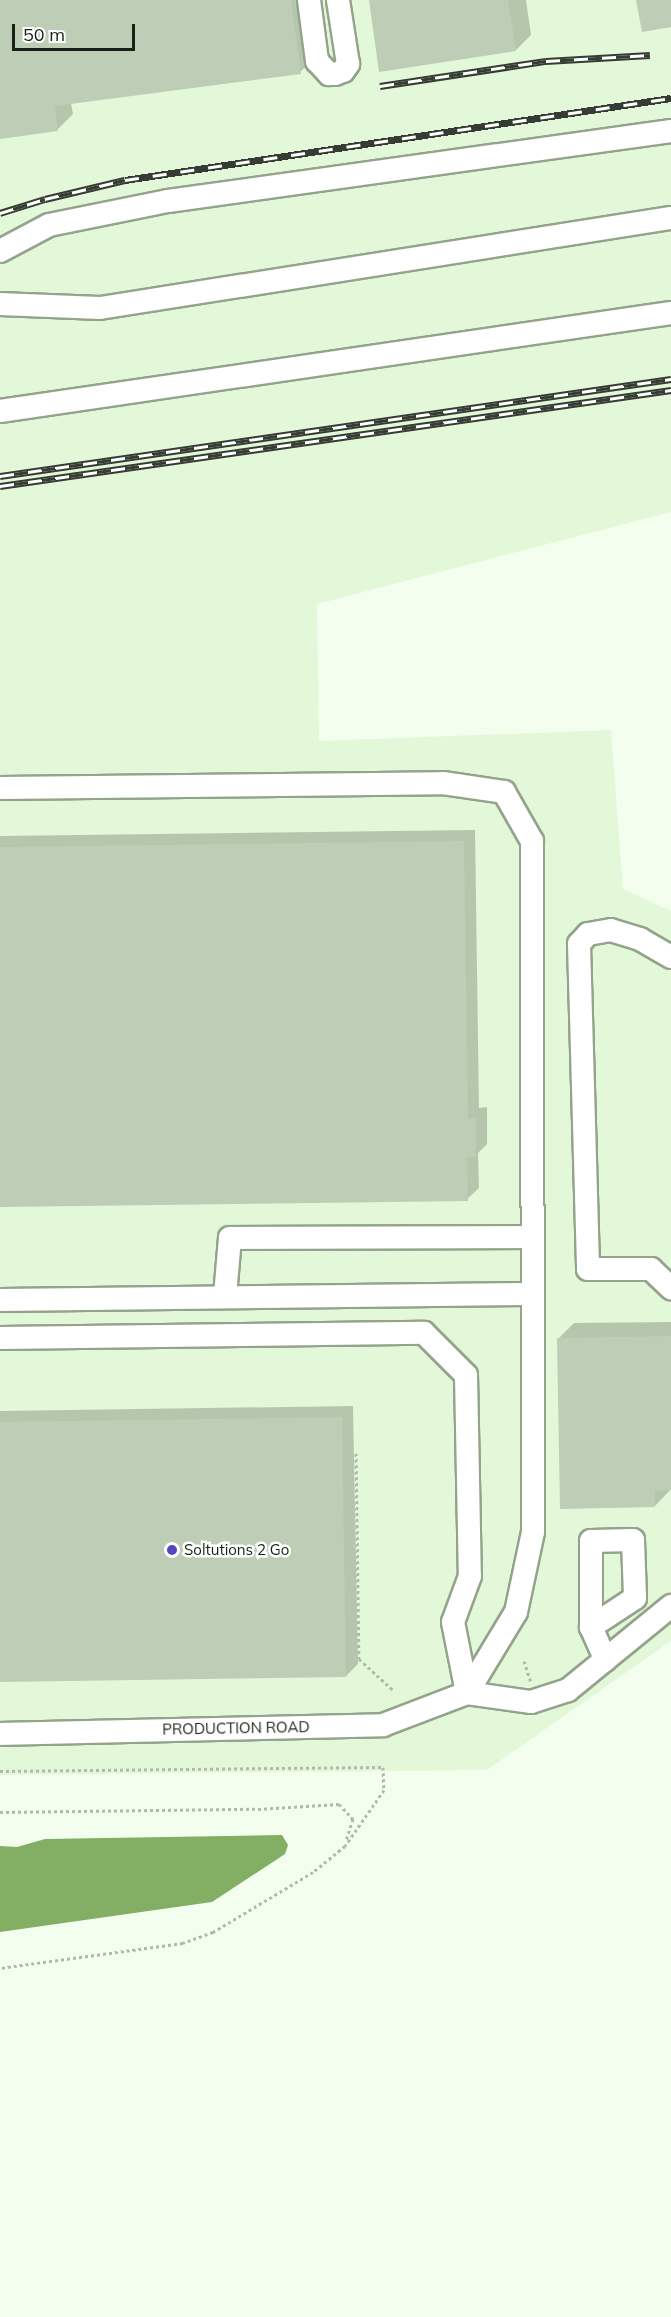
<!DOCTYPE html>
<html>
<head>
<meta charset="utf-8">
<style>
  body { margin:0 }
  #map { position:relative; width:671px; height:2317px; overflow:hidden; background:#f4feef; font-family:Mulish,sans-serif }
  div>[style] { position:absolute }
  .built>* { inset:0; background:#e3f8d8 }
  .water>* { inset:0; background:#82af64 }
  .shadow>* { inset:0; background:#0003 }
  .building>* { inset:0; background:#becdb5 }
  .path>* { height:3px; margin-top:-1.5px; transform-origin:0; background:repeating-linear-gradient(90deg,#b1b9ac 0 3px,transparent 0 6px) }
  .roads { filter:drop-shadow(2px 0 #94a38b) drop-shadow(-2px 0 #94a38b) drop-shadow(0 2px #94a38b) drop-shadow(0 -2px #94a38b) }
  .minor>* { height:22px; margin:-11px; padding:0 11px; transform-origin:11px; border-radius:11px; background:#fff }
  .rail>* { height:7px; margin-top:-3.5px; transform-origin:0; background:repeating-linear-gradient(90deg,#fff 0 14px,#363c33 0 28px); box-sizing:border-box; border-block:2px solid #363c33 }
  .dots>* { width:16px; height:16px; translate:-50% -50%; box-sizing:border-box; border:3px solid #fff; border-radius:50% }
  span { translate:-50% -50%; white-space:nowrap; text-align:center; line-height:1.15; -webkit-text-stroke:5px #fff; paint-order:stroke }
  .poi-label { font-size:15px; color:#1a2017 }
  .left { translate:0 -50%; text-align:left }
  .street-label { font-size:15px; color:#1a2017 }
  .scale { position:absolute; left:12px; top:24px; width:123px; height:27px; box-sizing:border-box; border:3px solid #1a2017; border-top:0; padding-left:8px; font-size:18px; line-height:21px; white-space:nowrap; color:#1a2017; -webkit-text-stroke:4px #fff; paint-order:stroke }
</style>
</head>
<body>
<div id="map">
  <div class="built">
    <div style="clip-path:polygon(0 0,671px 0,671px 512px,317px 604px,319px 741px,611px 730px,623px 889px,671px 911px,671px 1641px,487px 1770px,0 1775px)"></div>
  </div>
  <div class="water">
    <div style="clip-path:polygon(282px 1835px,288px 1845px,285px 1854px,212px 1902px,0 1932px,0 1846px,17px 1847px,45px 1839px)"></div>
  </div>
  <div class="shadow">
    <div style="clip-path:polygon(0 0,308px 0,316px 57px,300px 72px,71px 103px,73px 114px,57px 130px,0 137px)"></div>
    <div style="clip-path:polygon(370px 0,526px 0,531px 35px,516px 50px)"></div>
    <div style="clip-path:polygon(475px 830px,479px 1108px,487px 1107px,487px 1144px,478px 1153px,479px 1188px,467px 1199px,0 1205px,0 836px)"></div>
    <div style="clip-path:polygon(671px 1322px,671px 1489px,655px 1506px,558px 1339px,574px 1323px)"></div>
    <div style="clip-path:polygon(353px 1406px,358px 1664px,346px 1676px,0 1681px,0 1411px)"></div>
  </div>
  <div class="building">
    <div style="clip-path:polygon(0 0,291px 0,301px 74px,55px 106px,58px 131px,0 139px)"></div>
    <div style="clip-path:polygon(369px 0,508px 0,516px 51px,379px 72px)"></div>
    <div style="clip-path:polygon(636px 0,671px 0,671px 27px,642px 32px)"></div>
    <div style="clip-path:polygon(464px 841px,468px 1119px,476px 1118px,476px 1157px,467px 1157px,468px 1201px,0 1207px,0 847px)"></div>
    <div style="clip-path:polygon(671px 1336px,671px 1490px,655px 1491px,655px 1507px,560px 1509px,557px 1338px)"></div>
    <div style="clip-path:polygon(342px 1417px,346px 1677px,0 1682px,0 1422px)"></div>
  </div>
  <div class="path">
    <div style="left:356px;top:1453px;width:206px;rotate:89.2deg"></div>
    <div style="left:359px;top:1659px;width:47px;rotate:42.4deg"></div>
    <div style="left:524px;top:1661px;width:22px;rotate:72deg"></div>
    <div style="left:0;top:1771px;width:383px;rotate:-0.6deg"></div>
    <div style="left:383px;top:1767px;width:23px;rotate:88deg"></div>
    <div style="left:384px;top:1790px;width:68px;rotate:124.9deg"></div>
    <div style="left:345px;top:1846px;width:41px;rotate:140.9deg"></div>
    <div style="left:313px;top:1872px;width:117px;rotate:149deg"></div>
    <div style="left:213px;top:1932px;width:32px;rotate:160deg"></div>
    <div style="left:183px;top:1943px;width:185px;rotate:172.2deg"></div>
    <div style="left:0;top:1812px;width:258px;rotate:-0.7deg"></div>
    <div style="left:258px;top:1809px;width:81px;rotate:-3.5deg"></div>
    <div style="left:339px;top:1804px;width:21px;rotate:47deg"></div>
    <div style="left:353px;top:1819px;width:23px;rotate:108deg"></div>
  </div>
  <div class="roads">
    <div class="minor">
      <div style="left:309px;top:0;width:62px;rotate:82.5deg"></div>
      <div style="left:317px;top:61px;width:18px;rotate:47deg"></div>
      <div style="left:329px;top:74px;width:6px"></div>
      <div style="left:335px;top:74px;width:9px;rotate:-21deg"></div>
      <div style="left:343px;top:71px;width:9px;rotate:-54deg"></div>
      <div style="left:348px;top:64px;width:65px;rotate:-98.9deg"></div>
      <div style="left:0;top:251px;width:55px;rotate:-28deg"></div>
      <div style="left:49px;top:225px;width:121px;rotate:-11.4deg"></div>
      <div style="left:168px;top:201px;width:508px;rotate:-7.92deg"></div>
      <div style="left:0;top:304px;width:100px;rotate:2.3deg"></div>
      <div style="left:100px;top:308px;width:578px;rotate:-8.96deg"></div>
      <div style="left:0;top:411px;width:678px;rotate:-8.31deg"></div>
      <div style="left:0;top:788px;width:443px;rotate:-0.6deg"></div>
      <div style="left:443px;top:783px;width:62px;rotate:8.4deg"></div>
      <div style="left:504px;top:792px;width:56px;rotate:60.3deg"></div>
      <div style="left:532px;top:841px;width:691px;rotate:89.92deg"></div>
      <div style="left:533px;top:1532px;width:82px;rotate:102deg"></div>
      <div style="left:516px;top:1612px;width:95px;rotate:121.2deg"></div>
      <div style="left:671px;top:957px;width:36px;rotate:-150deg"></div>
      <div style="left:640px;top:939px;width:30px;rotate:-163deg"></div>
      <div style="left:611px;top:930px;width:23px;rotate:170deg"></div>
      <div style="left:588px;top:934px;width:13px;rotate:132deg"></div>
      <div style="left:579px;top:944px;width:325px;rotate:88.4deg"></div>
      <div style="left:588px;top:1269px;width:63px"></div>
      <div style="left:651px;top:1269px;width:28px;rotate:44deg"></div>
      <div style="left:225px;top:1296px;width:58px;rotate:-85.1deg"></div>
      <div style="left:230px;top:1238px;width:302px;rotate:-0.2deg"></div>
      <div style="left:0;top:1300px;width:531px;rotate:-0.65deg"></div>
      <div style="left:0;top:1338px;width:424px;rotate:-0.7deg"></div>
      <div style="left:424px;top:1333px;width:59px;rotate:45deg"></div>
      <div style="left:466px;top:1375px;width:201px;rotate:88.9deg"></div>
      <div style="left:470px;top:1576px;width:49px;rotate:110.3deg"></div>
      <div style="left:453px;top:1622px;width:72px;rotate:78.8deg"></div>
      <div style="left:591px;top:1627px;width:86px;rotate:-90deg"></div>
      <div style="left:591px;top:1541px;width:42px;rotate:-1.4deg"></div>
      <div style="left:633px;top:1540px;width:58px;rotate:88deg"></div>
      <div style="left:635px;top:1598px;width:53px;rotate:146.6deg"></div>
      <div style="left:591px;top:1627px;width:36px;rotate:66deg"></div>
      <div style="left:0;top:1734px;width:383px;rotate:-1.3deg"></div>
      <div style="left:383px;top:1725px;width:90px;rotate:-20.9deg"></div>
      <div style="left:467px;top:1693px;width:65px;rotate:8deg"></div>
      <div style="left:531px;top:1702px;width:39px;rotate:-18deg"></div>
      <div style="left:568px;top:1690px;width:133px;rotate:-39.2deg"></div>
    </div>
  </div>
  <div class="rail">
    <div style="left:380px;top:86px;width:168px;rotate:-8.6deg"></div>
    <div style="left:546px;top:61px;width:104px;rotate:-3.3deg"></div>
    <div style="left:0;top:213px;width:47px;rotate:-17.3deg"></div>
    <div style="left:45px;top:199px;width:82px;rotate:-13.4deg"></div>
    <div style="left:125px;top:180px;width:552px;rotate:-8.54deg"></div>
    <div style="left:0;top:476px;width:678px;rotate:-8.23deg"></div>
    <div style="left:0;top:486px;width:678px;rotate:-8.14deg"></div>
  </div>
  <div class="dots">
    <div style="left:172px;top:1550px;background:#5746be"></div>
  </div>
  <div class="poi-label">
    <span class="left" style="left:184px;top:1550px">Soltutions 2 Go</span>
  </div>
  <div class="street-label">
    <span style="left:236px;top:1728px;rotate:-1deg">PRODUCTION ROAD</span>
  </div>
  <div class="scale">50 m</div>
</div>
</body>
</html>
